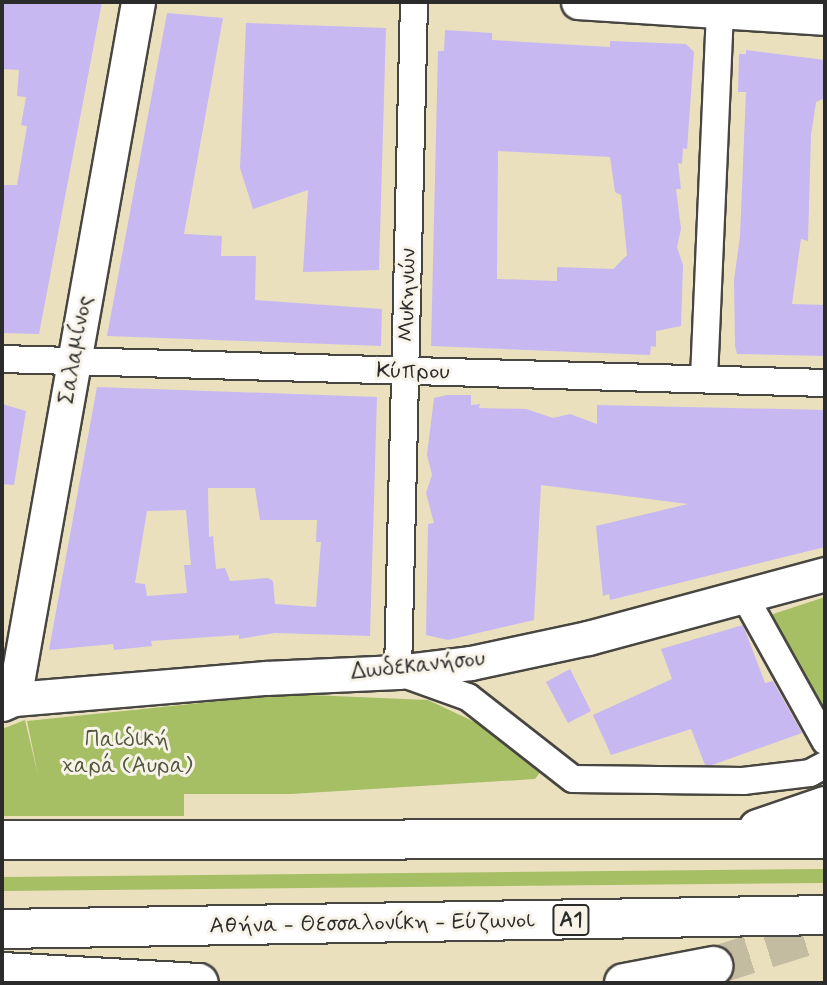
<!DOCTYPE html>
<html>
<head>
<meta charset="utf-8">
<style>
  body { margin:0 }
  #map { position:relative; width:827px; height:985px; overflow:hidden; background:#eae0be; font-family:Mynerve,sans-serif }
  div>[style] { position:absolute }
  .green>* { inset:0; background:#a6bf65 }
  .building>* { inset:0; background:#c7b8f1 }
  .motorway-tunnel>* { height:38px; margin-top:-19px; transform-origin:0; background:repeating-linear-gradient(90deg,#c4bca1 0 38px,transparent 0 57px) }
  .roads { filter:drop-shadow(2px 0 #484641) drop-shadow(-2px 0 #484641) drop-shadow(0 2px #484641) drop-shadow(0 -2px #484641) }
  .minor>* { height:26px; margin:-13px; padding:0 13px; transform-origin:13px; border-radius:13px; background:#fff }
  .tertiary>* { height:33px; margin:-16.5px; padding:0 16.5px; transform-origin:16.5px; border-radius:16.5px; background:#fff }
  .motorway>* { height:38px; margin:-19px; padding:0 19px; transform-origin:19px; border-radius:19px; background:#fff }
  span { translate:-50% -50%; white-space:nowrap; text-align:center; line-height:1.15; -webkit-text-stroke:6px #f7f3e8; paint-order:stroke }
  .shield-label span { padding:2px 5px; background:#f7f3e8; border:2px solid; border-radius:5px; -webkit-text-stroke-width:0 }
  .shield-label { font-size:21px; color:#2b2b2b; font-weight:700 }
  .street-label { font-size:23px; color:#2b2b2b }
  .park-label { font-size:23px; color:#50573c }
  .frame { position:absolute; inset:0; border:4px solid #2b2b2b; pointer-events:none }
</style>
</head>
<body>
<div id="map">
  <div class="green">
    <div style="clip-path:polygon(825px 597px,825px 721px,767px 616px)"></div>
    <div style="clip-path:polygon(288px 694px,428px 700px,496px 732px,542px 770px,535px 779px,291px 794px,184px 794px,184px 816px,2px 816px,2px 729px,25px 720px,38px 775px,27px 721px)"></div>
    <div style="clip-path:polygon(825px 869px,825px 883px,2px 891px,2px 877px)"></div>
  </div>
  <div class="building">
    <div style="clip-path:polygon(2px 2px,102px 2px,39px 334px,2px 333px,2px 185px,17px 185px,27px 126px,21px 125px,26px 97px,17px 96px,19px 70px,2px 69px)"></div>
    <div style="clip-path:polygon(167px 13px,223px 18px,184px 234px,222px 236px,221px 256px,256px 256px,255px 300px,382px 309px,381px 346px,107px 336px)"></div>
    <div style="clip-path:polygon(246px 23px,386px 28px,379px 270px,303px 272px,308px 190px,253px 209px,240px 168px)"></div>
    <div style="clip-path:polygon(evenodd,445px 30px,492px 33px,492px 40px,610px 47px,610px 41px,686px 44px,694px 52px,687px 149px,683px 148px,682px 164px,678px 163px,681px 189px,676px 189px,681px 229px,677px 247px,683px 265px,681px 326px,656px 331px,656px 347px,651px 346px,650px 355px,431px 346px,438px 51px,444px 51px,445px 30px,498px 151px,610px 157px,615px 192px,621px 195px,627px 255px,613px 269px,557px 267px,557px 281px,497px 279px,498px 151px)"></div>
    <div style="clip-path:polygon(746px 50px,825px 60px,825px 98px,816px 102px,811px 135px,808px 241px,801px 239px,792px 304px,825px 305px,825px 356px,737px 354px,735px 346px,734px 280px,740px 236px,746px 92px,738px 92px,739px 54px,746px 54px)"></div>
    <div style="clip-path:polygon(evenodd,97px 387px,377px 397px,370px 636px,275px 633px,239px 639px,239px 635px,151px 641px,152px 646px,114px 650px,113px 644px,49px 650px,97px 387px,208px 488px,255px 488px,260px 520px,317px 520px,316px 542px,321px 542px,316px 607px,275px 604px,273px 581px,268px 578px,230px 581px,225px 568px,216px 569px,213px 536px,209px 537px,208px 488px,97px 387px,186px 510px,191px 565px,184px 565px,187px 593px,147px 596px,145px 584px,135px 583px,147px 511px,186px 510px)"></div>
    <div style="clip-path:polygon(447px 395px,471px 395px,471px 405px,480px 404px,479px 408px,526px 409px,553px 418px,570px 414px,597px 424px,597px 405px,825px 410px,825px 547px,610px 600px,609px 594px,603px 596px,596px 526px,688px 504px,541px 485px,534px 620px,448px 640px,426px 635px,428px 524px,434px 523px,426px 493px,432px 475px,427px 455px,434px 398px)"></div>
    <div style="clip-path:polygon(2px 404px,26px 411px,14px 485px,2px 484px)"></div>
    <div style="clip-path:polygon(743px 625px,765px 683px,773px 681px,802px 733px,712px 765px,705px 765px,691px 729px,611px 755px,593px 715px,672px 679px,661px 649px)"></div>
    <div style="clip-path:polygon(570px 669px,591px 711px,568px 723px,546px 682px)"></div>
  </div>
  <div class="motorway-tunnel">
    <div style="left:713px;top:966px;width:117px;rotate:-17.4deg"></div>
  </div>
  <div class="roads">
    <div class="minor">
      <div style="left:414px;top:2px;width:670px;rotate:91.37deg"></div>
      <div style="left:398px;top:672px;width:74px;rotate:19.7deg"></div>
      <div style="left:468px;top:697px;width:133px;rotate:38deg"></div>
      <div style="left:573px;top:779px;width:170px;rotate:0.7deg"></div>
      <div style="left:743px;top:781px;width:67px;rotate:-6.8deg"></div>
      <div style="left:810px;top:773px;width:17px;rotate:-28deg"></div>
      <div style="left:2px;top:359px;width:823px;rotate:1.67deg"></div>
      <div style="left:704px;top:378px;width:368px;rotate:-87.5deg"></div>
      <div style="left:745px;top:597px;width:165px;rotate:60.9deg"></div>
    </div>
    <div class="tertiary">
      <div style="left:578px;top:2px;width:248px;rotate:3.7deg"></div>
      <div style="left:14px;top:699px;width:708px;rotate:-79.91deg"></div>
      <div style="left:2px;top:704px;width:13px;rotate:-23deg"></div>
      <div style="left:14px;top:699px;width:253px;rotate:-4.8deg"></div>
      <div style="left:266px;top:678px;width:132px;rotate:-2.6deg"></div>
      <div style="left:398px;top:672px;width:74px;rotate:-7deg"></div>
      <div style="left:471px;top:663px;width:120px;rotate:-12.1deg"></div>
      <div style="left:588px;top:638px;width:245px;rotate:-15.1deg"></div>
    </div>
    <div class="motorway">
      <div style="left:758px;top:829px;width:71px;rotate:-18.9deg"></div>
      <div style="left:2px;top:840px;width:823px;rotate:-0.07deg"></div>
      <div style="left:2px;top:929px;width:823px;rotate:-0.97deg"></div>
      <div style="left:2px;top:972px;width:197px;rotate:3.2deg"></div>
      <div style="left:624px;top:983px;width:91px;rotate:-10.8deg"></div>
    </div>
  </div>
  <div class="shield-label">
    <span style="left:571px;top:920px">Α1</span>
  </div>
  <div class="street-label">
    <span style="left:408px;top:295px;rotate:-89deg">Μυκηνών</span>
    <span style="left:76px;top:350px;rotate:-80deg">Σαλαμίνος</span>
    <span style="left:413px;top:372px;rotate:1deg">Κύπρου</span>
    <span style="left:418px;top:666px;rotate:-6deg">Δωδεκανήσου</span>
    <span style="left:372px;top:924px;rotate:-1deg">Αθήνα - Θεσσαλονίκη - Εύζωνοι</span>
  </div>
  <div class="park-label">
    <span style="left:127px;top:753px">Παιδική<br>χαρά (Αυρα)</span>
  </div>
  <div class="frame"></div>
</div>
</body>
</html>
